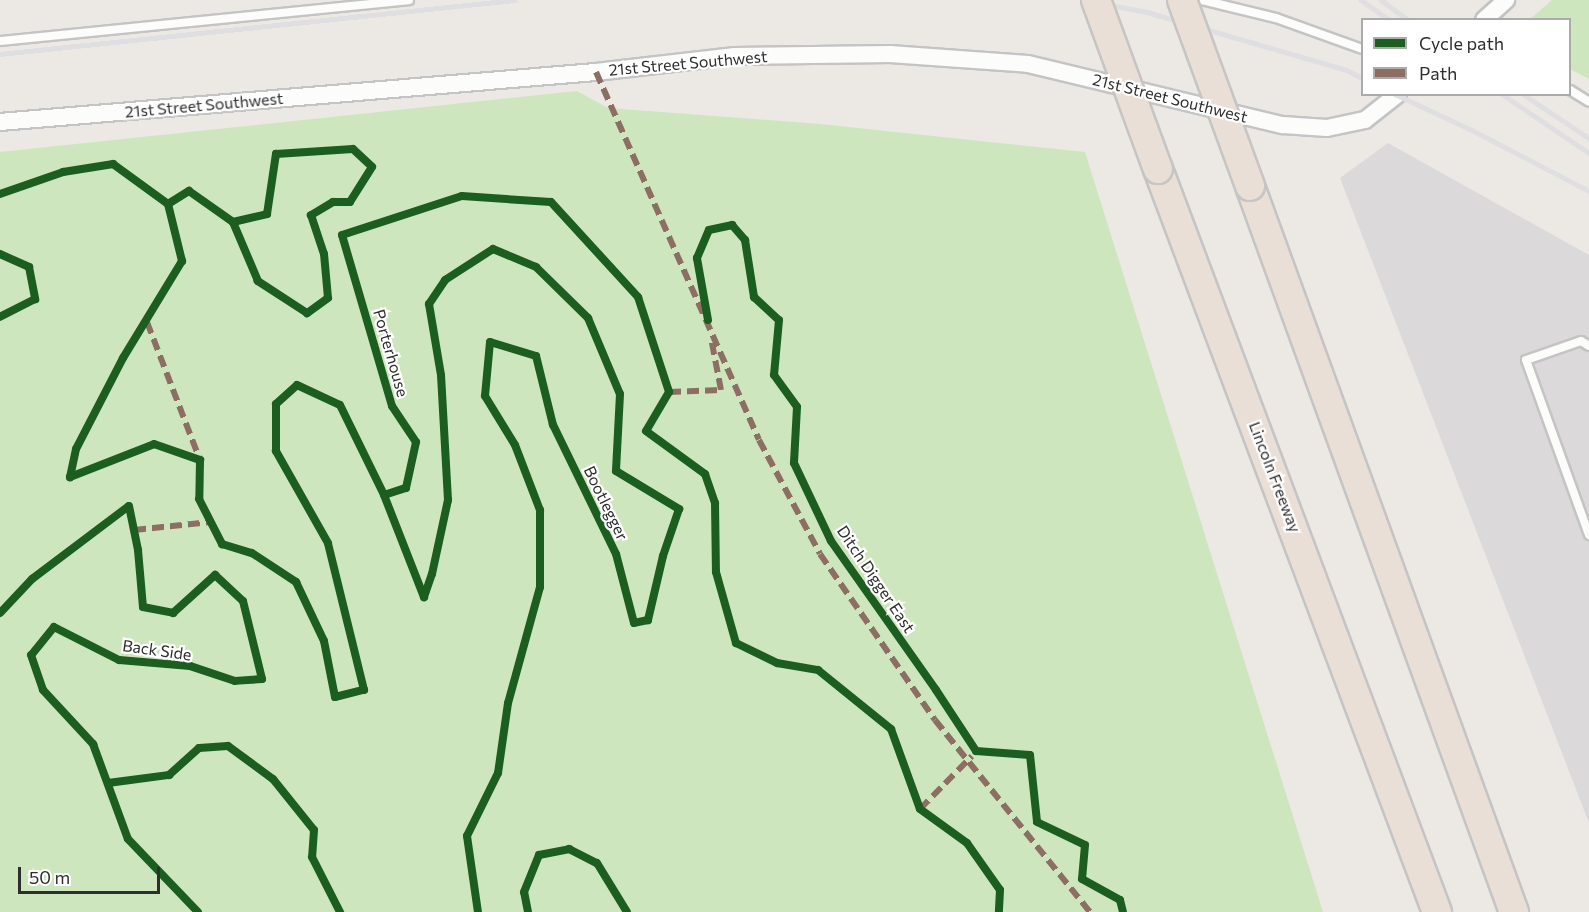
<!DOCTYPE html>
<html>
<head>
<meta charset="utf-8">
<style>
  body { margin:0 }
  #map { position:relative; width:1589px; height:912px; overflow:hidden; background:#ece8e4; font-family:Commissioner,sans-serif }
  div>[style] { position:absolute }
  .industrial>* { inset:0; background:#dcd9db }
  .green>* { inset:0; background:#cee6be }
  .roads { filter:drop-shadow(2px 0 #c5c4c5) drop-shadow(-2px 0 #c5c4c5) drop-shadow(0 2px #c5c4c5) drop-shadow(0 -2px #c5c4c5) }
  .lane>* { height:8px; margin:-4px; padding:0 4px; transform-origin:4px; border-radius:4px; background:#fcfcfb }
  .street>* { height:16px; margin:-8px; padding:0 8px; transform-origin:8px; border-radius:8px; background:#fcfcfb }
  .highway>* { height:28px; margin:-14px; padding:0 14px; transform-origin:14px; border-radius:14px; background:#eadfd6 }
  .rail>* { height:4.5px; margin:-2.25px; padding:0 2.25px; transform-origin:2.25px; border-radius:2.25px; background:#dfdfe1 }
  .bridges { filter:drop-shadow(2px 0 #c6c5c4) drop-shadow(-2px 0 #c6c5c4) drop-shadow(0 2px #c6c5c4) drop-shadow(0 -2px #c6c5c4) }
  .highway-bridge>* { height:28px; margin:-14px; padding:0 14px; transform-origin:14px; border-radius:14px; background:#eadfd6 }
  .quiet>* { height:6px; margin-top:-3px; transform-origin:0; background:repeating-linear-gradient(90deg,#8d6e63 0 12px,transparent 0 18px) }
  .cycleway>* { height:8px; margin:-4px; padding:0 4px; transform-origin:4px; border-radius:4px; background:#1b5e20 }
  span { translate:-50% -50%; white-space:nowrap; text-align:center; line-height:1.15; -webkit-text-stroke:4.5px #fff; paint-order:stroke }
  .street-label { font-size:16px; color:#2e2e2e }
  .legend { position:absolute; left:1361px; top:18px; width:210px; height:78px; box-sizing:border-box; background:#fff; border:2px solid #ababab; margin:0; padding:8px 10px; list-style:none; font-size:18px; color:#2e2e2e }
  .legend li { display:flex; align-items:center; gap:12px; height:30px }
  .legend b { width:30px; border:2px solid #ababab }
  .scale { position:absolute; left:18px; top:867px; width:142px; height:27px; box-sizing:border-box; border:3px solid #2e2e2e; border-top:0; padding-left:8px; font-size:18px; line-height:21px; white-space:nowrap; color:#2e2e2e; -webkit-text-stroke:4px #fff; paint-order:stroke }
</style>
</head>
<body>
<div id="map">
  <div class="industrial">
    <div style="clip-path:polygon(1388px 143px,1589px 255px,1589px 823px,1340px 178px)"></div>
  </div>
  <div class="green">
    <div style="clip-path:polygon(1552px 0,1589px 0,1589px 79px,1570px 69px,1570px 20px,1530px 19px)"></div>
    <div style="clip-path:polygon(577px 91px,608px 108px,820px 124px,1085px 152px,1323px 912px,0 912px,0 152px)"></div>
  </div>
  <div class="roads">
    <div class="lane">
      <div style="left:1202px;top:0;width:76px;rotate:13.7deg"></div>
      <div style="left:1276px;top:18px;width:91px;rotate:19.8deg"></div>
      <div style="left:0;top:41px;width:411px;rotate:-5.7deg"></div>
      <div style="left:1570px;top:90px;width:22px;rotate:32deg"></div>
      <div style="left:1589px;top:346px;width:9px;rotate:-148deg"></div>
      <div style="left:1581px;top:341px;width:58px;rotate:160.9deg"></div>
      <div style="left:1526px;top:360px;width:186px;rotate:70.2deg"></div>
    </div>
    <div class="street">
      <div style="left:1484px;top:20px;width:30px;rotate:-42deg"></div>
      <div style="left:0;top:122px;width:598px;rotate:-4.8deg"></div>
      <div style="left:596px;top:72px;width:140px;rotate:-6.6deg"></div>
      <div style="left:735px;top:56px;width:155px;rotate:-0.7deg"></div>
      <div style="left:890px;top:54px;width:138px;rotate:4.1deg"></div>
      <div style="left:1028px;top:64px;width:262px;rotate:13.5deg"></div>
      <div style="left:1283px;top:125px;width:44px;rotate:3.9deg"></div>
      <div style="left:1327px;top:128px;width:39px;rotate:-12deg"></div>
      <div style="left:1365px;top:120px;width:42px;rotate:-38.2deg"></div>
    </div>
    <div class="highway">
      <div style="left:1158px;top:169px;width:794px;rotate:69.42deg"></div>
      <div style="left:1250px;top:186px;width:773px;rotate:70.02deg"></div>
    </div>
  </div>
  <div class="rail">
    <div style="left:1083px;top:0;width:65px;rotate:10.6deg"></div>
    <div style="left:1147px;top:12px;width:208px;rotate:16.2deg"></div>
    <div style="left:1347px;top:70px;width:17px;rotate:28deg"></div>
    <div style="left:1361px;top:0;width:35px;rotate:35deg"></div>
    <div style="left:1381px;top:0;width:34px;rotate:36deg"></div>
    <div style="left:0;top:54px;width:518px;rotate:-5.99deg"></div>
    <div style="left:1395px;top:94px;width:85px;rotate:25.1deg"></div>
    <div style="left:1472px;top:130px;width:132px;rotate:27.5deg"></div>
    <div style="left:1502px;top:94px;width:105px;rotate:34.1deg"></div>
    <div style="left:1523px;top:94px;width:79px;rotate:33.7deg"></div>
  </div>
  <div class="bridges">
    <div class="highway-bridge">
      <div style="left:1096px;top:0;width:180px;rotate:69.9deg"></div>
      <div style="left:1182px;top:0;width:198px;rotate:69.9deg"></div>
    </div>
  </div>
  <div class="quiet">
    <div style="left:596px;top:72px;width:402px;rotate:66.1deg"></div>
    <div style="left:759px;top:440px;width:129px;rotate:61.8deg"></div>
    <div style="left:820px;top:554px;width:202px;rotate:55.3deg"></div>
    <div style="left:935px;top:720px;width:247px;rotate:51.1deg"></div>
    <div style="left:147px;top:322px;width:148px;rotate:69deg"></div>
    <div style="left:669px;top:392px;width:52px;rotate:-2.2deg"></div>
    <div style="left:721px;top:390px;width:53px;rotate:-100.9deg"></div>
    <div style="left:134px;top:530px;width:77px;rotate:-5.9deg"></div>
    <div style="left:920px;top:809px;width:74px;rotate:-45.5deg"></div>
  </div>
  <div class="cycleway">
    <div style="left:0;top:194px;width:67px;rotate:-19.2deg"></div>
    <div style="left:63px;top:172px;width:51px;rotate:-9.1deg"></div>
    <div style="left:113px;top:164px;width:68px;rotate:36deg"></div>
    <div style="left:168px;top:204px;width:59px;rotate:76.2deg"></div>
    <div style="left:182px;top:261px;width:114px;rotate:121.3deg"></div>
    <div style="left:123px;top:358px;width:102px;rotate:117.3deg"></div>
    <div style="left:76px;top:449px;width:29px;rotate:102deg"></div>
    <div style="left:70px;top:477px;width:90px;rotate:-21.4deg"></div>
    <div style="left:154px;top:444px;width:49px;rotate:19.2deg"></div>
    <div style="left:200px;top:460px;width:39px;rotate:91deg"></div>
    <div style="left:199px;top:499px;width:51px;rotate:62.9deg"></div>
    <div style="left:222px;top:544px;width:31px;rotate:17deg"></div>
    <div style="left:252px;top:553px;width:53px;rotate:33.4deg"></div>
    <div style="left:296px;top:582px;width:65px;rotate:64.6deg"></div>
    <div style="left:324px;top:641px;width:57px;rotate:78.9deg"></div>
    <div style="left:335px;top:697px;width:30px;rotate:-14deg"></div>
    <div style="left:364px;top:690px;width:151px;rotate:-103.8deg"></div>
    <div style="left:328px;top:543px;width:106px;rotate:-119.5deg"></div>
    <div style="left:276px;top:451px;width:47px;rotate:-90deg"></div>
    <div style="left:276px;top:404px;width:28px;rotate:-42deg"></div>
    <div style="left:297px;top:385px;width:47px;rotate:24.9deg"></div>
    <div style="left:340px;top:405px;width:100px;rotate:63.9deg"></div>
    <div style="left:384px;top:495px;width:23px;rotate:-18deg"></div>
    <div style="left:406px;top:488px;width:47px;rotate:-77.7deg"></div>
    <div style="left:416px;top:442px;width:43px;rotate:-123.7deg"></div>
    <div style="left:392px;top:406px;width:178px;rotate:-106.3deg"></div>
    <div style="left:342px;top:235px;width:126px;rotate:-18deg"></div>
    <div style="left:462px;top:196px;width:89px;rotate:3.9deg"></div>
    <div style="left:551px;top:202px;width:129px;rotate:47.5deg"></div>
    <div style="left:638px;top:297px;width:100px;rotate:71.9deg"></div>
    <div style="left:669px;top:392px;width:45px;rotate:120.5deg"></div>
    <div style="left:646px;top:431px;width:73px;rotate:36.1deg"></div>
    <div style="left:705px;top:474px;width:31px;rotate:71deg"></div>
    <div style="left:715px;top:503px;width:69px;rotate:89.2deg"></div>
    <div style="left:716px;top:572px;width:74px;rotate:74.3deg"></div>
    <div style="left:736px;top:643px;width:46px;rotate:26deg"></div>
    <div style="left:777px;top:663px;width:42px;rotate:9.7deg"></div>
    <div style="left:818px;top:670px;width:94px;rotate:38.9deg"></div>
    <div style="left:891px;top:729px;width:85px;rotate:70.1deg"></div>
    <div style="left:920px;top:809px;width:58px;rotate:35.9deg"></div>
    <div style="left:967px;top:843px;width:57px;rotate:54.9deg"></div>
    <div style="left:1000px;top:890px;width:22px;rotate:93deg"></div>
    <div style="left:168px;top:204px;width:25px;rotate:-32deg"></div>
    <div style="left:189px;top:191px;width:54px;rotate:35.2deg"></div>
    <div style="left:233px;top:222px;width:35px;rotate:-13deg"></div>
    <div style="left:267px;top:214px;width:61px;rotate:-81.5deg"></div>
    <div style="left:276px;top:154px;width:77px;rotate:-3.7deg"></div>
    <div style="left:353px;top:149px;width:26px;rotate:43deg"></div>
    <div style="left:372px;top:167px;width:41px;rotate:122.2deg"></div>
    <div style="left:350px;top:202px;width:17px;rotate:180deg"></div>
    <div style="left:333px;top:202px;width:26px;rotate:149deg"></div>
    <div style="left:311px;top:215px;width:41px;rotate:71.6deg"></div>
    <div style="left:324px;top:254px;width:44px;rotate:84.8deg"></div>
    <div style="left:328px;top:298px;width:26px;rotate:144deg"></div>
    <div style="left:307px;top:313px;width:59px;rotate:-146.9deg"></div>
    <div style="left:258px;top:281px;width:64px;rotate:-113deg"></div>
    <div style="left:0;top:254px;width:32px;rotate:24deg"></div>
    <div style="left:29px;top:267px;width:33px;rotate:79deg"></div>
    <div style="left:35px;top:299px;width:39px;rotate:153deg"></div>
    <div style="left:708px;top:320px;width:63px;rotate:-100.1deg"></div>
    <div style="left:697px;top:258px;width:30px;rotate:-67deg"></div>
    <div style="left:709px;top:230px;width:24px;rotate:-12deg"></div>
    <div style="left:732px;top:225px;width:20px;rotate:49deg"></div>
    <div style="left:745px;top:240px;width:58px;rotate:81deg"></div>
    <div style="left:754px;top:297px;width:34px;rotate:43deg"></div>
    <div style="left:779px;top:320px;width:55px;rotate:95.2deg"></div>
    <div style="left:774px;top:375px;width:39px;rotate:54deg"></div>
    <div style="left:797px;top:407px;width:56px;rotate:93.1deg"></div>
    <div style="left:794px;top:463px;width:86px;rotate:64.6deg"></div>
    <div style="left:831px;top:541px;width:182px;rotate:54.8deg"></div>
    <div style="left:936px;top:690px;width:73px;rotate:56.7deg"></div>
    <div style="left:976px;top:751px;width:54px;rotate:4.2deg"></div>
    <div style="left:1030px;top:755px;width:67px;rotate:84deg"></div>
    <div style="left:1037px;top:822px;width:53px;rotate:25.6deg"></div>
    <div style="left:1085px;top:845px;width:34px;rotate:95deg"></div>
    <div style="left:1082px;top:879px;width:43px;rotate:28.9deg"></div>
    <div style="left:1120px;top:900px;width:12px;rotate:76deg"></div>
    <div style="left:384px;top:495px;width:110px;rotate:68.6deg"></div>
    <div style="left:424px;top:597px;width:24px;rotate:-71deg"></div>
    <div style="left:432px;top:574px;width:76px;rotate:-77.8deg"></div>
    <div style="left:448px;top:500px;width:125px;rotate:-93.2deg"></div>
    <div style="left:441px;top:375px;width:72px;rotate:-99.6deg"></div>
    <div style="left:429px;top:304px;width:29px;rotate:-56deg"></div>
    <div style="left:445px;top:280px;width:57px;rotate:-32.9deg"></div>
    <div style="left:493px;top:249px;width:47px;rotate:22.7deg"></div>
    <div style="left:536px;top:267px;width:73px;rotate:44.4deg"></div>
    <div style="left:588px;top:318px;width:82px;rotate:67.2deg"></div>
    <div style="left:620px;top:394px;width:77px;rotate:93deg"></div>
    <div style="left:616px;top:471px;width:74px;rotate:31.1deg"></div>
    <div style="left:679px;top:509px;width:50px;rotate:108.8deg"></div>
    <div style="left:663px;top:556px;width:66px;rotate:103.2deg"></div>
    <div style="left:648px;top:620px;width:14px;rotate:168deg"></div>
    <div style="left:634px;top:623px;width:71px;rotate:-104.6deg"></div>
    <div style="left:616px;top:554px;width:144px;rotate:-116deg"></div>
    <div style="left:553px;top:425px;width:71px;rotate:-103.8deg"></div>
    <div style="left:536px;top:356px;width:48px;rotate:-163.1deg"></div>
    <div style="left:490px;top:342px;width:54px;rotate:95.3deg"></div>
    <div style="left:485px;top:396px;width:57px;rotate:58.5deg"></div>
    <div style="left:515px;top:445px;width:70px;rotate:69deg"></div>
    <div style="left:540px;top:510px;width:77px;rotate:90deg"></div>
    <div style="left:540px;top:587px;width:120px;rotate:105.4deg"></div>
    <div style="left:508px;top:703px;width:71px;rotate:98.1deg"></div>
    <div style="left:498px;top:773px;width:70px;rotate:116.2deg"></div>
    <div style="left:467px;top:836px;width:77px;rotate:81.8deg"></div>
    <div style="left:0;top:613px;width:47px;rotate:-46.7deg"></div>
    <div style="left:32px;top:579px;width:121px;rotate:-37deg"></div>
    <div style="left:129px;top:506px;width:45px;rotate:78.4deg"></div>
    <div style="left:138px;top:550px;width:57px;rotate:85deg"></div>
    <div style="left:143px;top:607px;width:31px;rotate:11deg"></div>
    <div style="left:173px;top:613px;width:57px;rotate:-42.1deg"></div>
    <div style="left:215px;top:575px;width:38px;rotate:43deg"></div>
    <div style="left:243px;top:601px;width:80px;rotate:76.3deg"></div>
    <div style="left:262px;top:679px;width:27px;rotate:176deg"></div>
    <div style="left:235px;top:681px;width:47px;rotate:-161.6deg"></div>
    <div style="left:190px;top:666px;width:71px;rotate:-175.2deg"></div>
    <div style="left:119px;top:660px;width:73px;rotate:-153.1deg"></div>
    <div style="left:54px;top:627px;width:36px;rotate:129deg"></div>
    <div style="left:31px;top:655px;width:37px;rotate:71deg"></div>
    <div style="left:43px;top:690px;width:74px;rotate:47.2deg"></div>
    <div style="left:93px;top:744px;width:101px;rotate:69.8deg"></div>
    <div style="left:128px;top:839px;width:101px;rotate:46.2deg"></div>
    <div style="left:108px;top:783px;width:62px;rotate:-7.5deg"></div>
    <div style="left:169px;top:775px;width:40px;rotate:-42deg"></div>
    <div style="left:199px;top:748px;width:29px;rotate:-4deg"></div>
    <div style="left:228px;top:746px;width:56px;rotate:36.3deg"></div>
    <div style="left:273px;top:779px;width:65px;rotate:51.2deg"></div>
    <div style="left:314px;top:830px;width:27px;rotate:94deg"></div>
    <div style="left:312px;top:857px;width:62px;rotate:63deg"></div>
    <div style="left:528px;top:912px;width:20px;rotate:-101deg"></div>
    <div style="left:524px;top:892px;width:40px;rotate:-68deg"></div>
    <div style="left:539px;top:855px;width:31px;rotate:-11deg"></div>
    <div style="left:569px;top:849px;width:31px;rotate:27deg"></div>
    <div style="left:597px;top:863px;width:57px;rotate:58.5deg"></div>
  </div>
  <div class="street-label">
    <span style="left:688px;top:63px;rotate:-5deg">21st Street Southwest</span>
    <span style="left:1170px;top:98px;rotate:14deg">21st Street Southwest</span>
    <span style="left:204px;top:105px;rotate:-5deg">21st Street Southwest</span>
    <span style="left:391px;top:353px;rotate:74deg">Porterhouse</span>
    <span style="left:1275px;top:477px;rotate:69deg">Lincoln Freeway</span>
    <span style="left:606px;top:503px;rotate:64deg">Bootlegger</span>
    <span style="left:876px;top:579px;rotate:56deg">Ditch Digger East</span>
    <span style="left:157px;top:650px;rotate:8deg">Back Side</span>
  </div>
  <ul class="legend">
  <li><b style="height:8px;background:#1b5e20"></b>Cycle path</li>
  <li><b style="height:8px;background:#8d6e63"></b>Path</li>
  </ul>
  <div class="scale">50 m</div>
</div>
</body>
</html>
